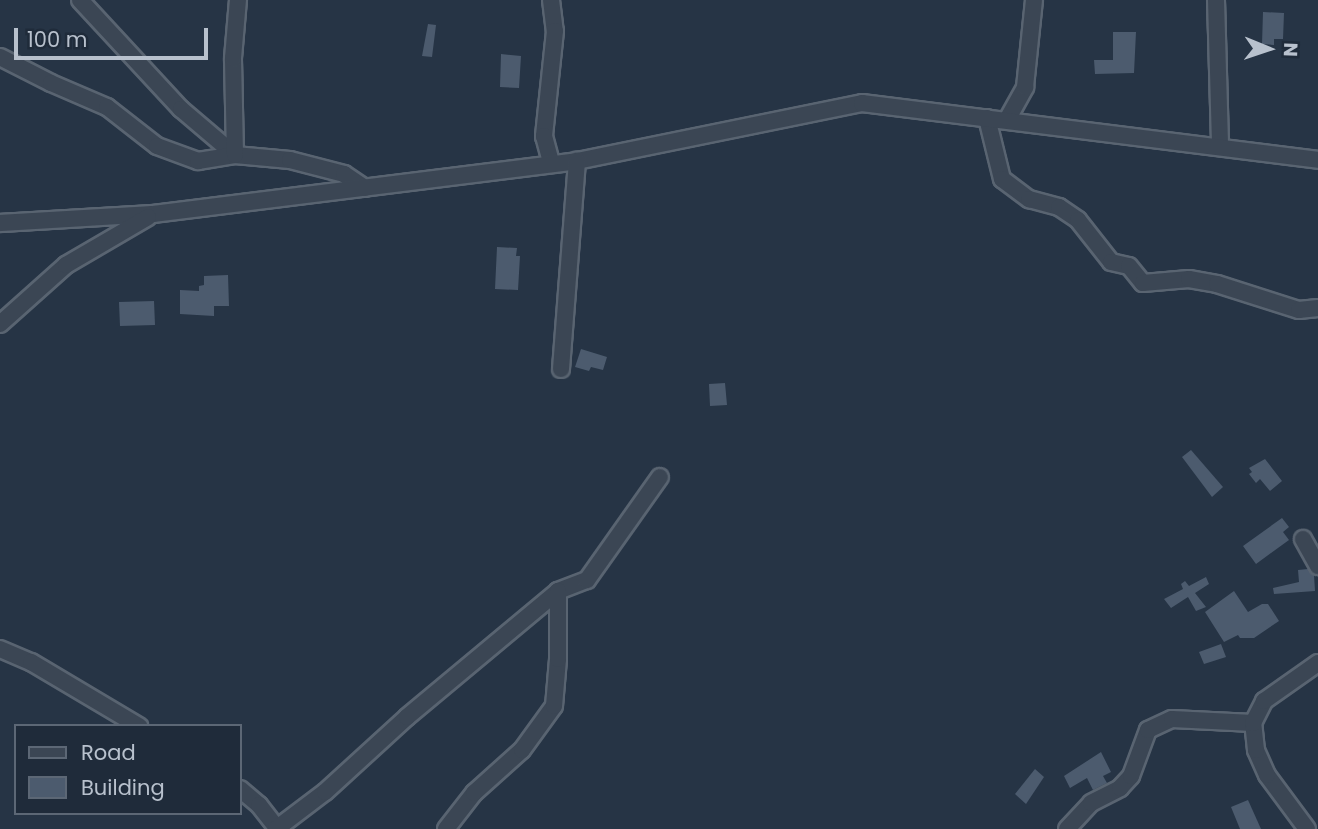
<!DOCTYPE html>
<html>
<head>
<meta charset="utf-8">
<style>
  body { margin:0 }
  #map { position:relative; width:1318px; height:829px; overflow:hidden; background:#263445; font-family:Poppins,sans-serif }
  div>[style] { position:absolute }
  .building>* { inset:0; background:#4c5b6e }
  .roads { filter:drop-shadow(2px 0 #596471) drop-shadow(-2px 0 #596471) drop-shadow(0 2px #596471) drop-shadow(0 -2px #596471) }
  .minor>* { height:16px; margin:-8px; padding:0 8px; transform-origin:8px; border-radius:8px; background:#3b4654 }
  span { translate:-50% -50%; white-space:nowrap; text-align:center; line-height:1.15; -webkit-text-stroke:7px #1f2b3a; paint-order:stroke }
  .legend { position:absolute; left:14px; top:724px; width:228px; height:91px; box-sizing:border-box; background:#1f2b3a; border:2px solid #5c6775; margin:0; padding:9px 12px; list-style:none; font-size:21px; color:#b8c1cd }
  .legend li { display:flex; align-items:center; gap:14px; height:35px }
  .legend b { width:35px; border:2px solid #5c6775 }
  .north { position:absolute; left:1234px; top:14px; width:70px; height:70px; -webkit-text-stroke:5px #1f2b3a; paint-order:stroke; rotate:92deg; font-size:19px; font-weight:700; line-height:28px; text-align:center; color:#b8c1cd }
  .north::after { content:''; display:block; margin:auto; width:24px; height:32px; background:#b8c1cd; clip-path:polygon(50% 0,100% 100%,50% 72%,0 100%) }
  .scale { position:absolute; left:14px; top:28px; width:194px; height:32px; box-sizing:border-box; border:4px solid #b8c1cd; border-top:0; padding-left:9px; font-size:21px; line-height:24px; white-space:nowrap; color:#b8c1cd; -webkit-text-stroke:5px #1f2b3a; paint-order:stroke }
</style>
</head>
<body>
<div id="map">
  <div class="building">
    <div style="clip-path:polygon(1263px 12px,1284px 13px,1283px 39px,1274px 39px,1274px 45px,1262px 44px)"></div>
    <div style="clip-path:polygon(428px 24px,436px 25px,432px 57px,422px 56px)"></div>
    <div style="clip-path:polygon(1113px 32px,1136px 32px,1134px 73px,1095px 74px,1094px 60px,1113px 60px)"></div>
    <div style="clip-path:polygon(501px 54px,521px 56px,519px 88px,500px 87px)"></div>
    <div style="clip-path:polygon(497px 247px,517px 248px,516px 256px,520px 256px,518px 290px,495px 289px)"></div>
    <div style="clip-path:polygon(228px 275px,229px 306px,214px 306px,214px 316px,180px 314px,180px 290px,199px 291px,199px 286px,204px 285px,204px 276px)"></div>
    <div style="clip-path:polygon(154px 301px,155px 325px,120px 326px,119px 302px)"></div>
    <div style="clip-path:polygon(581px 349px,607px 357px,603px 370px,591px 367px,589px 371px,575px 367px)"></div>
    <div style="clip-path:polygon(725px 383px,727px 405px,710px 406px,709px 384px)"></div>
    <div style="clip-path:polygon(1191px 450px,1223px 487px,1212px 497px,1182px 457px)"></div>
    <div style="clip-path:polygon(1265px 459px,1282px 481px,1270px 491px,1260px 479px,1256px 483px,1249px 474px,1252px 472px,1249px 468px)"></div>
    <div style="clip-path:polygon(1282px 518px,1289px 527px,1283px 532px,1289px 540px,1256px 564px,1243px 546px)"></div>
    <div style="clip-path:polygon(1308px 569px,1314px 575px,1315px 591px,1274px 594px,1273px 588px,1299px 582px,1298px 570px)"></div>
    <div style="clip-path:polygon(1206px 577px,1209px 584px,1195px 593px,1206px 607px,1196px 611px,1188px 597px,1171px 608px,1164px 599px,1183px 589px,1181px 584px,1185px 581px,1189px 586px)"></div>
    <div style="clip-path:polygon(1234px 591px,1248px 612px,1262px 604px,1268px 604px,1279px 621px,1254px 638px,1240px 638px,1238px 635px,1224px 642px,1205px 612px)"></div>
    <div style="clip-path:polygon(1221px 644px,1226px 657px,1204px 664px,1199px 652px)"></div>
    <div style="clip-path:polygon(1101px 752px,1111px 772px,1103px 776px,1107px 783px,1093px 790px,1087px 778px,1070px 788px,1064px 776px)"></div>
    <div style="clip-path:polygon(1035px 769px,1044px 777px,1026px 804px,1015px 794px)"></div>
    <div style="clip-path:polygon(1248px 800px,1261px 829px,1240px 829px,1231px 807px)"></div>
  </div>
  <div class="roads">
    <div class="minor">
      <div style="left:80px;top:0;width:149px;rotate:47.2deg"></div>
      <div style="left:181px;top:109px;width:71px;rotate:40.4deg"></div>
      <div style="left:235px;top:155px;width:55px;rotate:5.2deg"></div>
      <div style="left:290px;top:160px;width:56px;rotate:14.5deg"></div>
      <div style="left:344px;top:174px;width:25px;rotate:34deg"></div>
      <div style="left:551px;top:0;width:31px;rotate:83deg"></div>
      <div style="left:555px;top:31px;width:106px;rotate:96deg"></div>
      <div style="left:544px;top:136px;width:28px;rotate:75deg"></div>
      <div style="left:1216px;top:0;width:146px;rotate:88.4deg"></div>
      <div style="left:0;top:57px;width:57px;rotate:27deg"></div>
      <div style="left:51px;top:83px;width:61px;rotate:23.2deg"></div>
      <div style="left:107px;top:107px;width:63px;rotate:38deg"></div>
      <div style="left:157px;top:146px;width:44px;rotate:20.1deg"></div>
      <div style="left:198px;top:161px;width:37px;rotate:-9deg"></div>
      <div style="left:235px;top:155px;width:97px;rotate:-91.2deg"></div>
      <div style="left:233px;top:58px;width:58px;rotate:-85.1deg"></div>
      <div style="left:987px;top:118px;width:63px;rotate:76.2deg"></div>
      <div style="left:1002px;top:179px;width:34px;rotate:37deg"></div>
      <div style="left:1029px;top:199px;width:31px;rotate:15deg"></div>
      <div style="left:1059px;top:207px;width:23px;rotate:34deg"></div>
      <div style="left:1078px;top:220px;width:53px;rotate:51.8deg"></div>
      <div style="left:1111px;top:262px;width:18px;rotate:13deg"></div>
      <div style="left:1129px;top:266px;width:22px;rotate:51deg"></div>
      <div style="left:1143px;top:283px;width:46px;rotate:-5deg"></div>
      <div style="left:1189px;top:279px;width:28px;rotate:10deg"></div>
      <div style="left:1217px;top:284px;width:86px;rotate:17.6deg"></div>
      <div style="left:1299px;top:310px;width:19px;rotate:-6deg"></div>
      <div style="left:1007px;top:120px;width:38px;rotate:-61deg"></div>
      <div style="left:1025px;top:87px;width:87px;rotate:-84.1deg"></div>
      <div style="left:0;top:223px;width:153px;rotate:-3.4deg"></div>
      <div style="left:153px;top:214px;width:427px;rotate:-7.1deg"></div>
      <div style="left:577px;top:161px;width:291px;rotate:-11.5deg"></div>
      <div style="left:862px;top:103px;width:460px;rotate:7.1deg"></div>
      <div style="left:0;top:324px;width:89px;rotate:-41.8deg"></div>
      <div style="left:66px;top:265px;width:95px;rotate:-30.3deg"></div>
      <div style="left:561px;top:369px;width:209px;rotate:-85.6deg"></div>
      <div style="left:1303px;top:539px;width:31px;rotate:61deg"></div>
      <div style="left:0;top:649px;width:34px;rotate:23deg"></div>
      <div style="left:31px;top:662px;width:126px;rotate:30.7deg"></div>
      <div style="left:240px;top:789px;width:25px;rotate:40deg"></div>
      <div style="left:259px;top:805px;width:29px;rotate:52deg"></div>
      <div style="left:276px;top:829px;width:61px;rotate:-37.1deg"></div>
      <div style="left:325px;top:792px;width:111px;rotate:-42.4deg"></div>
      <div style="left:407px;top:717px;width:197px;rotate:-39.8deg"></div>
      <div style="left:558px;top:591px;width:31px;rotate:-21deg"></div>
      <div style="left:587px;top:580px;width:126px;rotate:-54.7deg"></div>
      <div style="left:446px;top:829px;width:46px;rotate:-52.1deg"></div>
      <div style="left:474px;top:793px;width:64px;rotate:-41.9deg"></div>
      <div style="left:522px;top:750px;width:54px;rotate:-54deg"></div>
      <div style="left:554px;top:706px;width:47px;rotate:-85.1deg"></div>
      <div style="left:558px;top:659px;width:68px;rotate:-90deg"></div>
      <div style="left:1067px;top:829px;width:35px;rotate:-47deg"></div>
      <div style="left:1091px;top:803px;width:33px;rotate:-27deg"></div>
      <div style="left:1120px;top:788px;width:16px;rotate:-47deg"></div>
      <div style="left:1131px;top:776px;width:49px;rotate:-69.7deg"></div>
      <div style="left:1148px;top:730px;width:26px;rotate:-25deg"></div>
      <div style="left:1172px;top:719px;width:81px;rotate:2.8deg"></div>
      <div style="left:1307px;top:829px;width:67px;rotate:-126.5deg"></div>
      <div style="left:1267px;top:775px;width:27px;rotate:-114deg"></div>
      <div style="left:1256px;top:750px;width:27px;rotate:-96deg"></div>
      <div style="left:1253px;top:723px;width:25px;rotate:-63deg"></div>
      <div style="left:1264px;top:701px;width:66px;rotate:-35.1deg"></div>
    </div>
  </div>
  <ul class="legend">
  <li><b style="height:9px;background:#3b4654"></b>Road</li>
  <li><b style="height:19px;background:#4c5b6e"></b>Building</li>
  </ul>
  <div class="north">N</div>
  <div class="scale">100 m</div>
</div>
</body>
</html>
